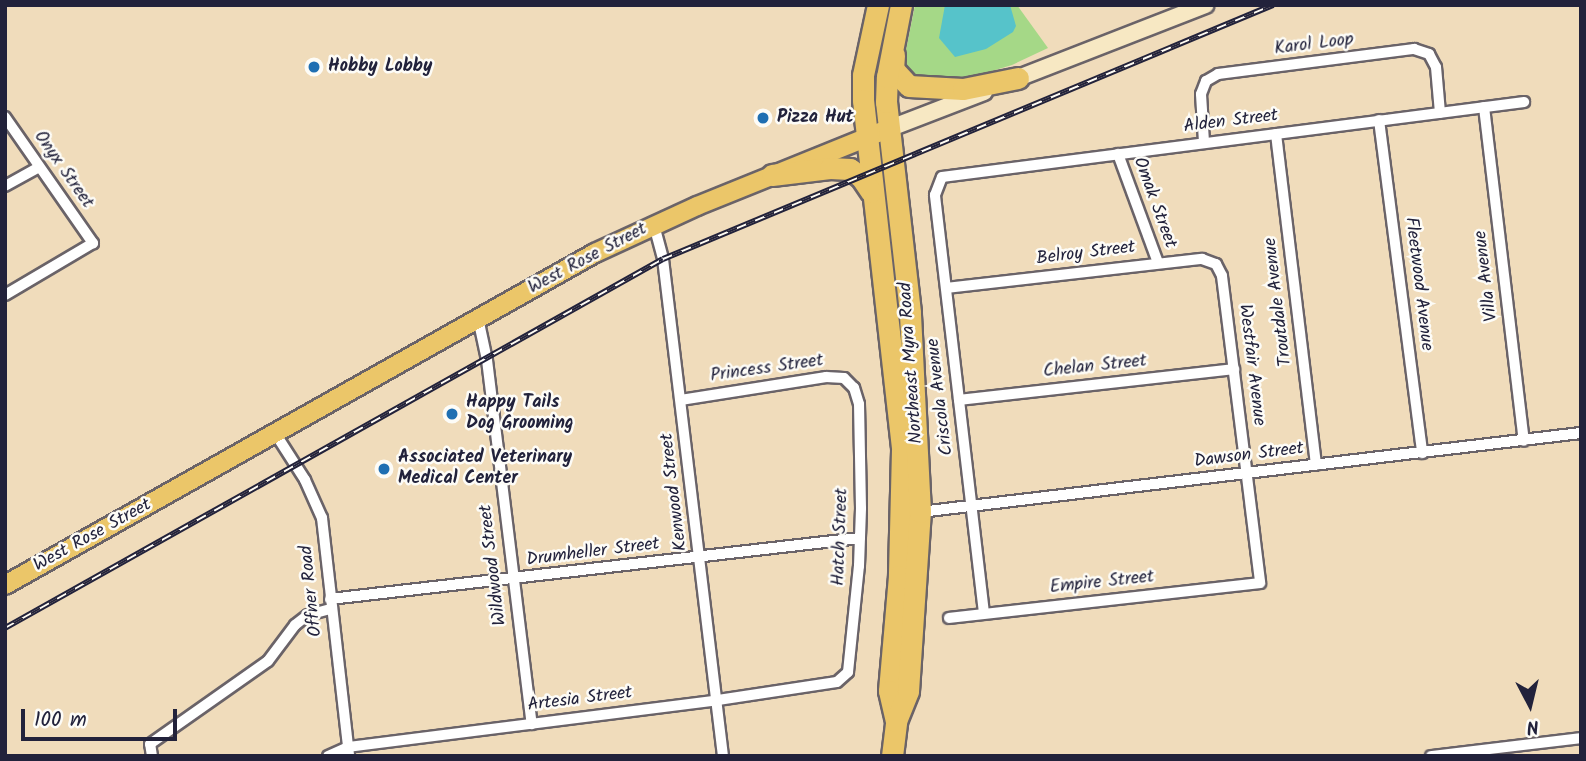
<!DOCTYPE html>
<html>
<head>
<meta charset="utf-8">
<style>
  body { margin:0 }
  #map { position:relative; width:1586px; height:761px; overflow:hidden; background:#f0dcbb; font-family:Kalam,sans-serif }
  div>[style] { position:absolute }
  .green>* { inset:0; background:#a5d887 }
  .water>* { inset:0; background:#56c3ca }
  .roads { filter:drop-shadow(2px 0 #6a6368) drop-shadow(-2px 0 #6a6368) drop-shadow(0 2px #6a6368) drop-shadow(0 -2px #6a6368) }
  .street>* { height:10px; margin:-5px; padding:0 5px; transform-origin:5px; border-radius:5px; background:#fff }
  .secondary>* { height:16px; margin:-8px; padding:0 8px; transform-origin:8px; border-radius:8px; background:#f7e8c3 }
  .primary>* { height:18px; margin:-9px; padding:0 9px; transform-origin:9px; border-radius:9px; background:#ebc669 }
  .highway>* { height:21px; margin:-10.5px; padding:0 10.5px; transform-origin:10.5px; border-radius:10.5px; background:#ebc669 }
  .rail>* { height:6px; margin-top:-3px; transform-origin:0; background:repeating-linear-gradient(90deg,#fdfcf7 0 10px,#22223b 0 20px); box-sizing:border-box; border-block:2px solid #22223b }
  .dots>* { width:19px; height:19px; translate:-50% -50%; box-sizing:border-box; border:4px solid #fdfcf7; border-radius:50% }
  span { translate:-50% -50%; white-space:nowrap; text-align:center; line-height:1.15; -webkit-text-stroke:5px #fdfcf7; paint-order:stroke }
  .street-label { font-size:18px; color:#22223b }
  .poi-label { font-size:18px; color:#22223b; font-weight:700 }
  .left { translate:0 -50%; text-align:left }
  .frame { position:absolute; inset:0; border:7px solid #22223b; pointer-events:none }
  .north { position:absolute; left:1495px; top:670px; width:70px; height:70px; -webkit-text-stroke:5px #fdfcf7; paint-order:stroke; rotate:173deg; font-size:19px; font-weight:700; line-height:28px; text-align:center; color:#22223b }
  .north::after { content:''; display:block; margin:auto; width:24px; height:32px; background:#22223b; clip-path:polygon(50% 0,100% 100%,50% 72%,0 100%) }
  .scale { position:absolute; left:21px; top:709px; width:156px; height:32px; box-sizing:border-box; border:4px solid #22223b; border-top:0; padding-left:9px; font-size:21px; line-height:24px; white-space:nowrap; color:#22223b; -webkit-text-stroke:5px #fdfcf7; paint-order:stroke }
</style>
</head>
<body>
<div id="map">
  <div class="green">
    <div style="clip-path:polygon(915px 5px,1017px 5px,1048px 48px,1012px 65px,962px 80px,917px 81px,903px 65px)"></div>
  </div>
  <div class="water">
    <div style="clip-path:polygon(945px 5px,1010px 5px,1016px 26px,1013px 32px,986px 49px,955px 57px,939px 38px)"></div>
  </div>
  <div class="roads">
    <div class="street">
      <div style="left:1484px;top:107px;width:336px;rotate:83.2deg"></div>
      <div style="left:5px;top:117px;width:154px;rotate:55.1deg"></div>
      <div style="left:93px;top:243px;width:102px;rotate:149.4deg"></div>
      <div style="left:1379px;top:120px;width:336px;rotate:82.6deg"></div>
      <div style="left:1276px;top:134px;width:333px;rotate:83.1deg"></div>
      <div style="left:1204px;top:142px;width:48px;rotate:-93.6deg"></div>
      <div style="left:1201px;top:94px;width:14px;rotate:-69deg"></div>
      <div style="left:1206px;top:81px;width:14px;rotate:-30deg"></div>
      <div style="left:1218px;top:74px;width:198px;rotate:-7.3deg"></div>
      <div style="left:1414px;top:49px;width:16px;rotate:18deg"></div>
      <div style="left:1429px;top:54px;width:15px;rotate:62deg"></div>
      <div style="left:1436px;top:67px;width:46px;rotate:85deg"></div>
      <div style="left:1118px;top:154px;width:116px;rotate:69.8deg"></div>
      <div style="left:5px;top:186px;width:39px;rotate:-29deg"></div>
      <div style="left:654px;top:225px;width:35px;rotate:75deg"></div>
      <div style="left:663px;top:259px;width:501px;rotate:83.12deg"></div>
      <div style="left:946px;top:288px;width:258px;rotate:-6.5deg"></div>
      <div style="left:1202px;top:259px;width:15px;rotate:20deg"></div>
      <div style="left:1216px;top:264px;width:13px;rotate:63deg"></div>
      <div style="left:1222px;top:276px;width:309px;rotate:82.9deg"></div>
      <div style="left:1260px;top:583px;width:313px;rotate:173.6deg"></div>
      <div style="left:478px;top:318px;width:43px;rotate:77.9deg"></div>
      <div style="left:487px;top:360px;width:367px;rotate:83deg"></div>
      <div style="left:959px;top:400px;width:277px;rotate:-6.4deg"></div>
      <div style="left:275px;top:433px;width:56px;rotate:57.4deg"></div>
      <div style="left:305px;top:480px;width:42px;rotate:65.9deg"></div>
      <div style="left:322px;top:518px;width:240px;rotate:83.5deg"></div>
      <div style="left:920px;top:512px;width:666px;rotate:-6.82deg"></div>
      <div style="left:330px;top:599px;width:533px;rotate:-6.57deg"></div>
      <div style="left:984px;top:613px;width:421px;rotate:-96.7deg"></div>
      <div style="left:935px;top:195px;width:19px;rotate:-69deg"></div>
      <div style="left:942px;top:177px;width:587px;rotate:-7.34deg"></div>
      <div style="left:152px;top:756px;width:12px;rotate:-99deg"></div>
      <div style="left:150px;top:744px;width:144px;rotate:-35.1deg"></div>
      <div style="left:268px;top:661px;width:45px;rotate:-53.1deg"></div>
      <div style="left:295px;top:625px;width:16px;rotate:-38deg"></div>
      <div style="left:308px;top:615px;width:24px;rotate:-15deg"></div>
      <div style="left:328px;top:756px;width:22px;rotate:-24deg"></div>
      <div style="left:348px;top:747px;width:373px;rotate:-7.2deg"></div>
      <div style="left:718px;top:700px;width:120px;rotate:-8.6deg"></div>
      <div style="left:837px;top:682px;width:15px;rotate:-42deg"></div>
      <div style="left:848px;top:672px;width:107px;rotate:-84.1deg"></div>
      <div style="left:859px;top:566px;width:58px;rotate:-88deg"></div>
      <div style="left:861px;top:508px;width:104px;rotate:-91.1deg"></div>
      <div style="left:859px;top:404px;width:17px;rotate:-107deg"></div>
      <div style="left:854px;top:388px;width:14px;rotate:-135deg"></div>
      <div style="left:844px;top:378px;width:18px;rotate:-177deg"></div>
      <div style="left:826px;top:377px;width:147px;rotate:171deg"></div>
      <div style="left:1431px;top:756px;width:151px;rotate:-6.8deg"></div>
    </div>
    <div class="secondary">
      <div style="left:1008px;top:82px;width:212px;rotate:-21.3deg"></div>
      <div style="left:888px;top:129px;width:103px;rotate:-21.1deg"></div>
    </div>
    <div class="primary">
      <div style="left:5px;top:585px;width:677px;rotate:-29.37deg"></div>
      <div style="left:595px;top:253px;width:112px;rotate:-24.7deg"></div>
      <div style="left:697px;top:206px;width:206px;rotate:-22deg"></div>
    </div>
    <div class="highway">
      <div style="left:878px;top:5px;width:72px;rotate:102.1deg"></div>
      <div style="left:863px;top:75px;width:25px;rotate:90deg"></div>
      <div style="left:863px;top:100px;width:352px;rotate:83.6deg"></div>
      <div style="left:902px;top:450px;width:126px;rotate:91.4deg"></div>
      <div style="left:899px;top:576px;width:115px;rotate:95deg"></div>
      <div style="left:889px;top:691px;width:31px;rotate:77deg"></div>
      <div style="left:894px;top:55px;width:14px;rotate:94deg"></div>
      <div style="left:893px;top:69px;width:23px;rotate:47deg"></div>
      <div style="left:909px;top:86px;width:54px;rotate:3.2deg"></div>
      <div style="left:963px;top:89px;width:56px;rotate:-11.3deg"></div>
      <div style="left:772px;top:175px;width:58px;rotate:-6.9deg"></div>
      <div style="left:830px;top:168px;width:20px;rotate:3deg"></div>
      <div style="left:850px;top:169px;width:14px;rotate:36deg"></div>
      <div style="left:861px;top:177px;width:18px;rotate:56deg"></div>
      <div style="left:892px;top:756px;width:35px;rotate:-83deg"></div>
      <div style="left:896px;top:721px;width:32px;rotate:-68deg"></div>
      <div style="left:908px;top:691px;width:179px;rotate:-86.2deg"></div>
      <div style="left:920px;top:512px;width:200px;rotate:-92.9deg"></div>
      <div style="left:910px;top:312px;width:211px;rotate:-96.5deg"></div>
      <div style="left:886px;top:102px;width:25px;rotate:-88deg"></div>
      <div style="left:887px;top:77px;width:73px;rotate:-79deg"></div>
    </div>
  </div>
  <div class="rail">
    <div style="left:5px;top:628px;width:754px;rotate:-29.28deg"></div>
    <div style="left:663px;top:259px;width:661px;rotate:-22.61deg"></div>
  </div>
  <div class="dots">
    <div style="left:314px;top:67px;background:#1f6fb2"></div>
    <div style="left:763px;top:118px;background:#1f6fb2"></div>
    <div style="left:452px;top:414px;background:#1f6fb2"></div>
    <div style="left:384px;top:469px;background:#1f6fb2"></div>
  </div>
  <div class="street-label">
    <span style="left:1314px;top:45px;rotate:-7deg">Karol Loop</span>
    <span style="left:1231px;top:122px;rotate:-7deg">Alden Street</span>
    <span style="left:63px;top:170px;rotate:55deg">Onyx Street</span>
    <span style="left:1154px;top:203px;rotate:70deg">Omak Street</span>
    <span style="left:1086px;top:254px;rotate:-7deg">Belroy Street</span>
    <span style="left:588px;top:259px;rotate:-28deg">West Rose Street</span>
    <span style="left:1487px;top:276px;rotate:-97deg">Villa Avenue</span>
    <span style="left:1418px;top:284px;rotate:83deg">Fleetwood Avenue</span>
    <span style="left:1279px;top:302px;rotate:-97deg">Troutdale Avenue</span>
    <span style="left:912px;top:363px;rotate:-94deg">Northeast Myra Road</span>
    <span style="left:1251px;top:365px;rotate:83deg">Westfair Avenue</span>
    <span style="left:1095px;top:367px;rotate:-6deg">Chelan Street</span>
    <span style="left:767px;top:369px;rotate:-8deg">Princess Street</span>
    <span style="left:941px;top:397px;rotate:-97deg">Criscola Avenue</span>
    <span style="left:1249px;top:456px;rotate:-7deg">Dawson Street</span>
    <span style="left:675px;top:492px;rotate:-97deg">Kenwood Street</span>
    <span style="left:93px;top:536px;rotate:-29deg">West Rose Street</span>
    <span style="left:841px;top:537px;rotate:-88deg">Hatch Street</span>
    <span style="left:593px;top:553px;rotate:-7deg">Drumheller Street</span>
    <span style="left:494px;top:565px;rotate:-97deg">Wildwood Street</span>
    <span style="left:1102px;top:583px;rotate:-6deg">Empire Street</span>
    <span style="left:312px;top:591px;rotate:-96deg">Offner Road</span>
    <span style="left:580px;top:700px;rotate:-7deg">Artesia Street</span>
  </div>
  <div class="poi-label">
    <span class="left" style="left:328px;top:67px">Hobby Lobby</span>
    <span class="left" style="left:777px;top:118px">Pizza Hut</span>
    <span class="left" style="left:466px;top:414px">Happy Tails<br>Dog Grooming</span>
    <span class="left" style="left:398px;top:469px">Associated Veterinary<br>Medical Center</span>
  </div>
  <div class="frame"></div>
  <div class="north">N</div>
  <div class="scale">100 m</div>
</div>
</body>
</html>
